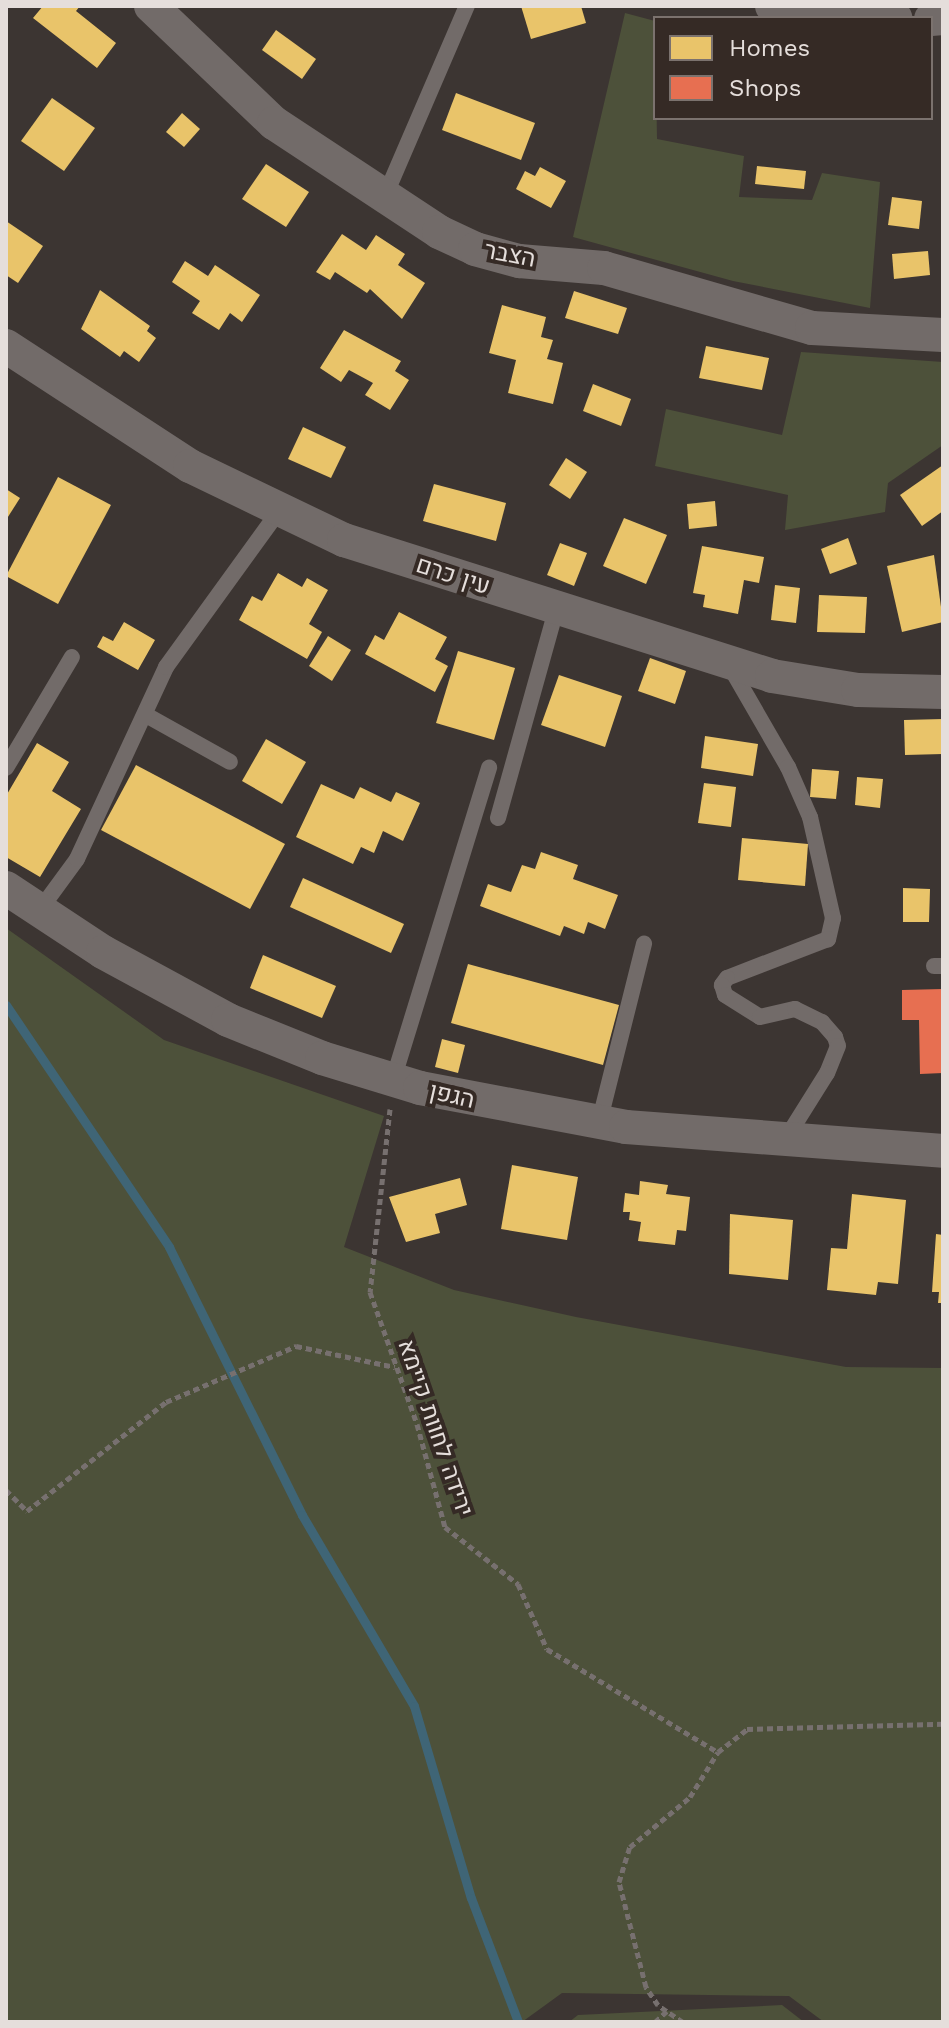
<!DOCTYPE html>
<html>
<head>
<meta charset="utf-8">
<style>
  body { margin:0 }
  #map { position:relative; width:949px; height:2028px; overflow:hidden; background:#3c3532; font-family:"Work Sans",Heebo,sans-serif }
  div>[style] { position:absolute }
  .green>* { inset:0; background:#4d513a }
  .homes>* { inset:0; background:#e9c46a }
  .shops>* { inset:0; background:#e76f51 }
  .stream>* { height:9px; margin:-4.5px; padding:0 4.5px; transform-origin:4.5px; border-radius:4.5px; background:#3f6576 }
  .path>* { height:5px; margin-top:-2.5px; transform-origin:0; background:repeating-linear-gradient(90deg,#77706f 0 6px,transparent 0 10px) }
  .service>* { height:16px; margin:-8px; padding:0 8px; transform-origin:8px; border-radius:8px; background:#726b69 }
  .minor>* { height:34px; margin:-17px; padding:0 17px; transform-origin:17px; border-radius:17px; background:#726b69 }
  span { translate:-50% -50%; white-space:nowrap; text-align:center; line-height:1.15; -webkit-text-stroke:8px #352a25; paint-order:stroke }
  .street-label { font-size:24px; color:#e5dedb }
  .frame { position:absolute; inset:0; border:8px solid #e5dedb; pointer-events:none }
  .legend { position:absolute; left:653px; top:16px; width:280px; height:104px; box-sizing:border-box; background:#352a25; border:2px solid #7b726e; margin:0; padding:10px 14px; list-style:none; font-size:24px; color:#e5dedb }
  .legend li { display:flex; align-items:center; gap:16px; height:40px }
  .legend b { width:40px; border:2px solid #7b726e }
</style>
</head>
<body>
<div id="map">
  <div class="green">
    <div style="clip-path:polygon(625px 13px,655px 21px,657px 139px,744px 156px,739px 197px,812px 200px,822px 173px,880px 182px,870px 308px,733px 281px,573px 237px)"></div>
    <div style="clip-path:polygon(801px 352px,943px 362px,943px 445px,888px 483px,885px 512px,785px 530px,788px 495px,655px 466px,666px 409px,782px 435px)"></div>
    <div style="clip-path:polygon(6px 928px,164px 1040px,384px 1116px,344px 1247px,454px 1290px,576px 1317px,846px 1367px,943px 1368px,943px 2022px,824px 2022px,789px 1996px,562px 1993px,522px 2022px,6px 2022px)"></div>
    <div style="clip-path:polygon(782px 2005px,804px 2022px,569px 2022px,578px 2015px)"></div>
  </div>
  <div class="homes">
    <div style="clip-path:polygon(43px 6px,80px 6px,76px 11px,116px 43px,97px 68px,33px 18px)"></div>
    <div style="clip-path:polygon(521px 6px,581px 6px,586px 23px,531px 39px)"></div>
    <div style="clip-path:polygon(276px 30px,316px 59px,302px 79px,262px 50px)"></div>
    <div style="clip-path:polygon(456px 93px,535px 123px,521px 160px,442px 130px)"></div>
    <div style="clip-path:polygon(52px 98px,95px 128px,64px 171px,21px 141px)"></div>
    <div style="clip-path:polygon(182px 113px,200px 129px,184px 147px,166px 132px)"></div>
    <div style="clip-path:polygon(266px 164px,309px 192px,286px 227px,242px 199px)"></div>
    <div style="clip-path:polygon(757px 166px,806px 171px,804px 189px,755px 184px)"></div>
    <div style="clip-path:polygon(540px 167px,566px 181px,551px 208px,516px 189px,525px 171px,535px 176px)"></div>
    <div style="clip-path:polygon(892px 197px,922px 201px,919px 229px,888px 225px)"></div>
    <div style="clip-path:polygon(6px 221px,43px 246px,18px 283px,6px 275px)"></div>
    <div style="clip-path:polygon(342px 234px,366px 250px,376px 235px,405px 254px,398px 265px,425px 283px,402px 319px,370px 289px,367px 293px,335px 272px,330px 280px,316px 272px)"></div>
    <div style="clip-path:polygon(928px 251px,930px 275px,894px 279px,892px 254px)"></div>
    <div style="clip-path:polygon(185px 261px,208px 276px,215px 265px,260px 295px,242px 322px,230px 313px,219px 330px,192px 313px,200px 301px,172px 282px)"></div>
    <div style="clip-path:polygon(100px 290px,150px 326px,147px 331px,156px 338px,139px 362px,124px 351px,120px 357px,81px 329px)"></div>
    <div style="clip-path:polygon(574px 291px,627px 308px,618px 334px,565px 318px)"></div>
    <div style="clip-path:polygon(502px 305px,546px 317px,541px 337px,553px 340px,547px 359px,563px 363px,553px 404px,508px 393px,516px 360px,489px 353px)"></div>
    <div style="clip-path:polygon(344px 330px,401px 361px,395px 371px,409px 380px,390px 410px,365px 395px,373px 383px,349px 370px,341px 382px,320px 368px)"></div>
    <div style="clip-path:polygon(706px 346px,769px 358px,762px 390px,699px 378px)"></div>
    <div style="clip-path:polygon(593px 384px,631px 399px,621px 426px,583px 411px)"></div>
    <div style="clip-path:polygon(303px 427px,346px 447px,331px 478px,288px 459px)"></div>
    <div style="clip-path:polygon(566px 458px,587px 472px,570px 499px,549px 485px)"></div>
    <div style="clip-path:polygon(943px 465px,943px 511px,922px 526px,900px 495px)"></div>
    <div style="clip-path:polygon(58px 477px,111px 505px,58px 604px,6px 576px)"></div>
    <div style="clip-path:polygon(434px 484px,506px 503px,496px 541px,423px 521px)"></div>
    <div style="clip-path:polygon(6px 489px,20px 498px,6px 520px)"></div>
    <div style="clip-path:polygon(715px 501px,717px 526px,689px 529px,687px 504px)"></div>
    <div style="clip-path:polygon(624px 518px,667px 535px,646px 584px,603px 566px)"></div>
    <div style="clip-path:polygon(848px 538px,857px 564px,830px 574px,821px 549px)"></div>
    <div style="clip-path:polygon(560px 543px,587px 553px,574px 586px,547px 575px)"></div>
    <div style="clip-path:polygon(702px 546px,764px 557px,759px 583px,744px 580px,738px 614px,703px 607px,705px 595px,693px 593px)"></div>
    <div style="clip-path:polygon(934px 555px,943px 622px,902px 632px,887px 566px)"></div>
    <div style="clip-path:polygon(278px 573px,302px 587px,307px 578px,328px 590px,309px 624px,322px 632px,307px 659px,239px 620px,252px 596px,262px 601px)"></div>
    <div style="clip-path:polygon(775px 585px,800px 588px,796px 623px,771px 620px)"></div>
    <div style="clip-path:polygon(819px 595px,867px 597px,865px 633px,817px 632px)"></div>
    <div style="clip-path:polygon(399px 612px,447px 637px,435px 659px,448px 666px,435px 692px,365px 654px,375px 635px,384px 640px)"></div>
    <div style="clip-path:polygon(124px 622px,155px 640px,138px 670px,97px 647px,103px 636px,113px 641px)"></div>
    <div style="clip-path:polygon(328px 636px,351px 650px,332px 681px,309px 666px)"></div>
    <div style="clip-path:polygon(458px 651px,515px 668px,494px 740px,436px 723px)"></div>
    <div style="clip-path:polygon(650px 658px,686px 671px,675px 704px,638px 691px)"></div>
    <div style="clip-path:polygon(559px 675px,622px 696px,605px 747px,541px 725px)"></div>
    <div style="clip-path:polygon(943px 719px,943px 754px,905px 755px,904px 720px)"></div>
    <div style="clip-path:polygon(705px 736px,758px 744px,753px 776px,701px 768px)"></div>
    <div style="clip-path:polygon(266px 739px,306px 762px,282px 804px,242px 781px)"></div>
    <div style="clip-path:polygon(37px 743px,69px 762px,52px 791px,81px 809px,40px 877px,6px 857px,6px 796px)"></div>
    <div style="clip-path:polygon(136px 765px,285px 844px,250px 909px,101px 830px)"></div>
    <div style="clip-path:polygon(812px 769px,839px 771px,836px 799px,810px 797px)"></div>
    <div style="clip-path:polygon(857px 777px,883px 779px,880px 808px,855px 805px)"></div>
    <div style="clip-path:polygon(704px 783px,736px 787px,731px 827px,698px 823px)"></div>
    <div style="clip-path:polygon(321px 784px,354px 799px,360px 787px,391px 802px,396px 792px,420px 803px,403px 841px,383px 831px,374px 853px,361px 847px,353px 864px,296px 837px)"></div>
    <div style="clip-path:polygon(742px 838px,808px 844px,805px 886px,738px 880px)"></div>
    <div style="clip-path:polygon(541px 852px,578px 865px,573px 879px,618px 895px,605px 929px,588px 922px,584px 934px,564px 926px,560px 936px,480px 906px,488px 884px,511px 892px,522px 865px,535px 869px)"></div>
    <div style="clip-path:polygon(303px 878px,404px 924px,391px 953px,290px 907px)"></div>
    <div style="clip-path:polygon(903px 888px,930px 889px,929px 922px,903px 922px)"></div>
    <div style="clip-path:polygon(263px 955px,336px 986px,322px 1018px,250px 988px)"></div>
    <div style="clip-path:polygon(468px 964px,619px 1005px,603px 1065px,451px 1023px)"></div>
    <div style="clip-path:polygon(442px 1039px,465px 1045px,458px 1073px,435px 1067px)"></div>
    <div style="clip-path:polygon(512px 1165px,578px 1177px,567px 1240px,501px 1229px)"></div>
    <div style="clip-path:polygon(460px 1178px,467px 1205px,435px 1214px,440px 1233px,406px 1242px,389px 1197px)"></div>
    <div style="clip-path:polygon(640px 1181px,668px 1185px,666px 1194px,690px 1197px,686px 1231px,677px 1230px,675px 1245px,638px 1241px,641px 1222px,629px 1220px,630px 1212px,623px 1212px,625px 1193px,639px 1195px)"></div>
    <div style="clip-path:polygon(852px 1194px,906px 1200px,898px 1284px,878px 1282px,876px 1295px,827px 1290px,831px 1248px,847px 1249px)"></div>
    <div style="clip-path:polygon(730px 1214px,793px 1220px,788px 1280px,729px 1274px)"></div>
    <div style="clip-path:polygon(936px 1234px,943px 1235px,943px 1303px,938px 1303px,939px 1292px,932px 1292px)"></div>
  </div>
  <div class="shops">
    <div style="clip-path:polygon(943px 989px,943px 1073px,920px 1074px,919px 1020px,902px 1020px,902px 990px)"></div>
  </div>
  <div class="stream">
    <div style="left:6px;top:1005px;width:292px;rotate:56deg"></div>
    <div style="left:169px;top:1247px;width:299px;rotate:63.6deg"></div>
    <div style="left:302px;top:1515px;width:221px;rotate:59.6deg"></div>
    <div style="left:414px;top:1706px;width:200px;rotate:73.5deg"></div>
    <div style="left:471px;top:1898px;width:133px;rotate:69.2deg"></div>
  </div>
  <div class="path">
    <div style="left:390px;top:1109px;width:184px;rotate:96.2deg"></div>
    <div style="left:370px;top:1292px;width:140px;rotate:70.4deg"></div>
    <div style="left:417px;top:1424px;width:107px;rotate:74.8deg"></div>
    <div style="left:445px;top:1527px;width:93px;rotate:38deg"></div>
    <div style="left:518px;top:1584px;width:71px;rotate:66deg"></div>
    <div style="left:547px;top:1649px;width:200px;rotate:31.1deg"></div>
    <div style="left:6px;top:1490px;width:30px;rotate:45deg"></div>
    <div style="left:27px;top:1511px;width:177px;rotate:-38.1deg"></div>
    <div style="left:166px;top:1402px;width:142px;rotate:-23.3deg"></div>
    <div style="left:296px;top:1346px;width:101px;rotate:12deg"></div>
    <div style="left:655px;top:2022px;width:16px;rotate:-43deg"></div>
    <div style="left:683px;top:2022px;width:30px;rotate:-146deg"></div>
    <div style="left:658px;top:2005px;width:22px;rotate:-124deg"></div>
    <div style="left:646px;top:1987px;width:108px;rotate:-104.4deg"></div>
    <div style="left:619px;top:1882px;width:37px;rotate:-73deg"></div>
    <div style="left:630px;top:1847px;width:78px;rotate:-39.8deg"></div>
    <div style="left:690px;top:1797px;width:53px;rotate:-58.1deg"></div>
    <div style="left:718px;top:1752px;width:37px;rotate:-38deg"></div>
    <div style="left:747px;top:1729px;width:196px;rotate:-1.5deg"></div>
  </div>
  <div class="service">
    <div style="left:385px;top:196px;width:207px;rotate:-66.7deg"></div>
    <div style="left:729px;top:665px;width:118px;rotate:60deg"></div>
    <div style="left:788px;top:767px;width:55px;rotate:66.3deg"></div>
    <div style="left:810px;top:817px;width:104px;rotate:77.2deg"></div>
    <div style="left:833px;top:918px;width:22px;rotate:103deg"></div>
    <div style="left:828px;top:939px;width:108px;rotate:158.9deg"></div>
    <div style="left:727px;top:978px;width:9px;rotate:126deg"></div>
    <div style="left:722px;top:985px;width:10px;rotate:73deg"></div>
    <div style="left:725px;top:995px;width:41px;rotate:32.2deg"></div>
    <div style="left:760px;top:1017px;width:36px;rotate:-13deg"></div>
    <div style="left:795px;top:1009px;width:30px;rotate:26deg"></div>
    <div style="left:822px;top:1022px;width:20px;rotate:49deg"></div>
    <div style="left:835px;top:1037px;width:9px;rotate:72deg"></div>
    <div style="left:838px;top:1046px;width:29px;rotate:112deg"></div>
    <div style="left:827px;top:1073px;width:79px;rotate:122.1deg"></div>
    <div style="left:146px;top:715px;width:96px;rotate:29.2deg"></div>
    <div style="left:6px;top:768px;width:129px;rotate:-59.3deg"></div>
    <div style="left:498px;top:818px;width:216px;rotate:-74.4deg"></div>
    <div style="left:39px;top:911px;width:64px;rotate:-53.8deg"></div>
    <div style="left:77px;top:859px;width:212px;rotate:-65.1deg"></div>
    <div style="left:166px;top:667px;width:191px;rotate:-54.1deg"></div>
    <div style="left:934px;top:966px;width:9px"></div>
    <div style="left:393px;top:1080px;width:327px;rotate:-72.9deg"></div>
    <div style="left:599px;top:1123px;width:185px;rotate:-75.9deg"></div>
  </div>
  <div class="minor">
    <div style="left:151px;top:6px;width:170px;rotate:43.6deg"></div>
    <div style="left:274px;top:123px;width:198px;rotate:33.4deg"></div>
    <div style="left:439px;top:232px;width:40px;rotate:25deg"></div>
    <div style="left:475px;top:249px;width:46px;rotate:15.3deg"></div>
    <div style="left:519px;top:261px;width:85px;rotate:4.7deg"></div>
    <div style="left:604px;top:268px;width:216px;rotate:16.1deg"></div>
    <div style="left:812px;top:328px;width:131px;rotate:3.1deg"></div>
    <div style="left:772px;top:6px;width:124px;rotate:5.6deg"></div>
    <div style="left:931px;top:19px;width:12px;rotate:-5deg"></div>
    <div style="left:6px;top:346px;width:220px;rotate:33.1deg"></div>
    <div style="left:190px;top:466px;width:171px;rotate:25.7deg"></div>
    <div style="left:344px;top:540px;width:449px;rotate:17.6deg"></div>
    <div style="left:772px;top:676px;width:87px;rotate:9.2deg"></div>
    <div style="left:858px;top:690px;width:85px;rotate:1.3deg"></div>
    <div style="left:6px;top:888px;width:116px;rotate:33.4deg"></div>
    <div style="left:103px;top:952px;width:142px;rotate:28.5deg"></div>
    <div style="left:228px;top:1020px;width:101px;rotate:22deg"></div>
    <div style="left:322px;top:1058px;width:102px;rotate:17deg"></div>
    <div style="left:420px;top:1088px;width:210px;rotate:10.7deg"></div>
    <div style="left:626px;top:1127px;width:318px;rotate:4.3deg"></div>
  </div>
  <div class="street-label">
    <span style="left:510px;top:255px;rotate:11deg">הצבר</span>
    <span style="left:453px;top:576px;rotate:18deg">עין כרם</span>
    <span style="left:452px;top:1096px;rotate:13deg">הגפן</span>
    <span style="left:435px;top:1428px;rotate:71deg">ירידה לחוות קיימא</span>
  </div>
  <div class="frame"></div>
  <ul class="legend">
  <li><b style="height:22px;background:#e9c46a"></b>Homes</li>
  <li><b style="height:22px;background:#e76f51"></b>Shops</li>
  </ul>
</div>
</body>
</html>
